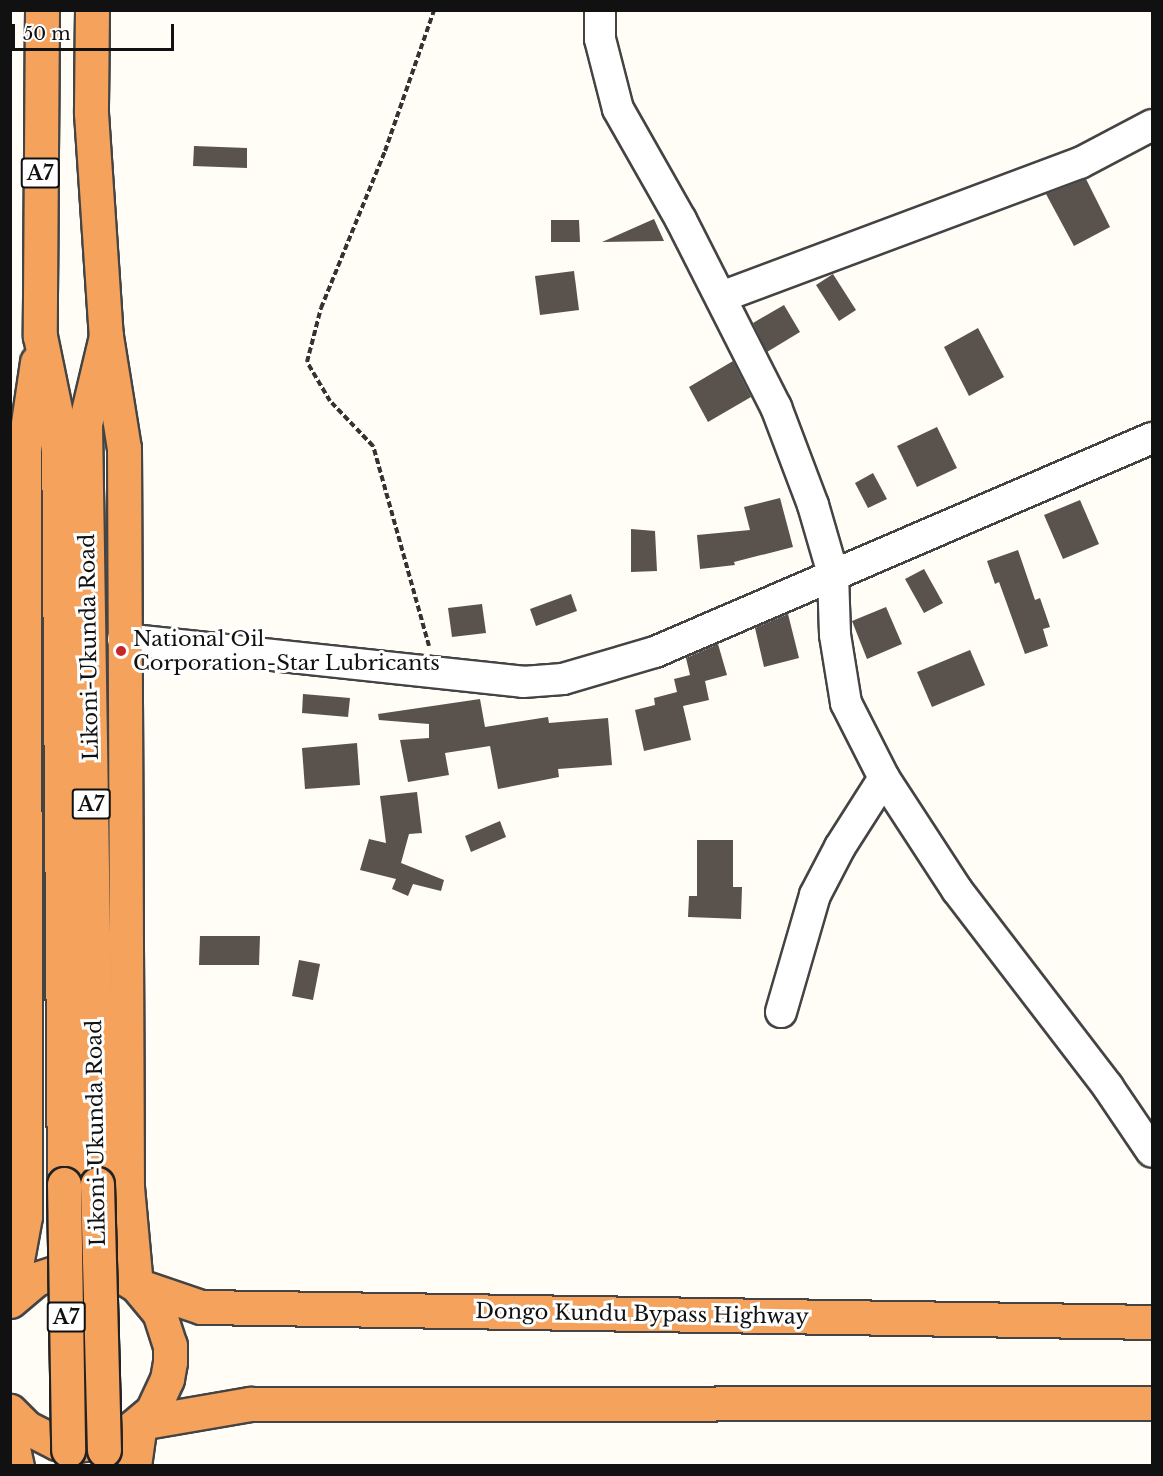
<!DOCTYPE html>
<html>
<head>
<meta charset="utf-8">
<style>
  body { margin:0 }
  #map { position:relative; width:1163px; height:1476px; overflow:hidden; background:#fffdf5; font-family:"Libre Baskerville",serif }
  div>[style] { position:absolute }
  .building>* { inset:0; background:#5a524d }
  .path>* { height:4px; margin-top:-2px; transform-origin:0; background:repeating-linear-gradient(90deg,#333 0 6px,transparent 0 9px) }
  .roads { filter:drop-shadow(2px 0 #444) drop-shadow(-2px 0 #444) drop-shadow(0 2px #444) drop-shadow(0 -2px #444) }
  .minor>* { height:30px; margin:-15px; padding:0 15px; transform-origin:15px; border-radius:15px; background:#fff }
  .highway>* { height:33px; margin:-16.5px; padding:0 16.5px; transform-origin:16.5px; border-radius:16.5px; background:#f5a25d }
  .bridges { filter:drop-shadow(2px 0 #222) drop-shadow(-2px 0 #222) drop-shadow(0 2px #222) drop-shadow(0 -2px #222) }
  .highway-bridge>* { height:33px; margin:-16.5px; padding:0 16.5px; transform-origin:16.5px; border-radius:16.5px; background:#f5a25d }
  .dots>* { width:16px; height:16px; translate:-50% -50%; box-sizing:border-box; border:3px solid #fff; border-radius:50% }
  span { translate:-50% -50%; white-space:nowrap; text-align:center; line-height:1.15; -webkit-text-stroke:6px #fff; paint-order:stroke }
  .shield-label span { padding:2px 4px; background:#fff; border:2px solid; border-radius:4px; -webkit-text-stroke-width:0 }
  .shield-label { font-size:20px; color:#111; font-weight:700 }
  .poi-label { font-size:21px; color:#111 }
  .left { translate:0 -50%; text-align:left }
  .street-label { font-size:21px; color:#111 }
  .frame { position:absolute; inset:0; border:12px solid #111; pointer-events:none }
  .scale { position:absolute; left:12px; top:24px; width:162px; height:27px; box-sizing:border-box; border:3px solid #111; border-top:0; padding-left:8px; font-size:18px; line-height:21px; white-space:nowrap; color:#111; -webkit-text-stroke:4px #fff; paint-order:stroke }
</style>
</head>
<body>
<div id="map">
  <div class="building">
    <div style="clip-path:polygon(194px 146px,247px 148px,247px 168px,193px 166px)"></div>
    <div style="clip-path:polygon(1086px 179px,1110px 227px,1074px 246px,1046px 194px)"></div>
    <div style="clip-path:polygon(654px 219px,664px 241px,602px 242px)"></div>
    <div style="clip-path:polygon(551px 220px,579px 220px,580px 242px,551px 242px)"></div>
    <div style="clip-path:polygon(574px 271px,579px 310px,540px 315px,535px 276px)"></div>
    <div style="clip-path:polygon(833px 274px,856px 310px,839px 321px,816px 285px)"></div>
    <div style="clip-path:polygon(784px 305px,800px 332px,767px 352px,753px 323px)"></div>
    <div style="clip-path:polygon(978px 328px,1004px 377px,969px 396px,944px 347px)"></div>
    <div style="clip-path:polygon(733px 361px,751px 397px,708px 422px,689px 387px)"></div>
    <div style="clip-path:polygon(937px 427px,957px 468px,917px 487px,897px 446px)"></div>
    <div style="clip-path:polygon(873px 473px,887px 499px,868px 508px,855px 483px)"></div>
    <div style="clip-path:polygon(780px 498px,793px 547px,734px 562px,735px 565px,700px 569px,697px 535px,750px 530px,744px 507px)"></div>
    <div style="clip-path:polygon(1080px 500px,1099px 544px,1063px 559px,1044px 515px)"></div>
    <div style="clip-path:polygon(631px 529px,655px 531px,657px 571px,631px 572px)"></div>
    <div style="clip-path:polygon(1018px 550px,1035px 600px,1040px 598px,1050px 627px,1043px 629px,1048px 646px,1025px 654px,999px 582px,995px 584px,987px 561px)"></div>
    <div style="clip-path:polygon(924px 569px,943px 603px,924px 613px,905px 579px)"></div>
    <div style="clip-path:polygon(571px 594px,577px 611px,536px 626px,530px 609px)"></div>
    <div style="clip-path:polygon(482px 604px,486px 633px,452px 637px,448px 608px)"></div>
    <div style="clip-path:polygon(886px 607px,902px 644px,867px 659px,852px 621px)"></div>
    <div style="clip-path:polygon(788px 614px,799px 658px,764px 667px,755px 628px)"></div>
    <div style="clip-path:polygon(718px 644px,727px 675px,705px 681px,709px 700px,683px 706px,691px 740px,644px 751px,635px 710px,655px 705px,654px 698px,677px 692px,674px 679px,690px 675px,686px 658px)"></div>
    <div style="clip-path:polygon(970px 650px,985px 685px,932px 707px,917px 672px)"></div>
    <div style="clip-path:polygon(303px 694px,350px 698px,348px 717px,302px 713px)"></div>
    <div style="clip-path:polygon(480px 699px,485px 727px,548px 717px,549px 723px,608px 718px,612px 765px,558px 769px,559px 777px,498px 789px,490px 746px,445px 753px,449px 775px,408px 782px,400px 740px,429px 738px,429px 724px,379px 720px,378px 714px)"></div>
    <div style="clip-path:polygon(357px 743px,360px 785px,305px 789px,302px 748px)"></div>
    <div style="clip-path:polygon(417px 792px,422px 833px,409px 834px,401px 863px,444px 880px,441px 891px,413px 884px,408px 896px,392px 889px,396px 879px,360px 870px,369px 839px,386px 843px,380px 796px)"></div>
    <div style="clip-path:polygon(500px 821px,506px 837px,471px 852px,465px 836px)"></div>
    <div style="clip-path:polygon(697px 840px,733px 840px,733px 887px,742px 887px,741px 919px,688px 917px,689px 896px,697px 896px)"></div>
    <div style="clip-path:polygon(200px 936px,260px 936px,259px 965px,199px 965px)"></div>
    <div style="clip-path:polygon(299px 960px,320px 964px,313px 1000px,292px 996px)"></div>
  </div>
  <div class="path">
    <div style="left:429px;top:646px;width:208px;rotate:-105.6deg"></div>
    <div style="left:373px;top:446px;width:62px;rotate:-133.7deg"></div>
    <div style="left:330px;top:401px;width:45px;rotate:-120.5deg"></div>
    <div style="left:307px;top:362px;width:56px;rotate:-75.5deg"></div>
    <div style="left:321px;top:308px;width:170px;rotate:-67.8deg"></div>
    <div style="left:385px;top:151px;width:149px;rotate:-70.8deg"></div>
  </div>
  <div class="roads">
    <div class="minor">
      <div style="left:600px;top:10px;width:29px;rotate:90deg"></div>
      <div style="left:600px;top:39px;width:72px;rotate:75.6deg"></div>
      <div style="left:618px;top:109px;width:128px;rotate:60.4deg"></div>
      <div style="left:681px;top:220px;width:210px;rotate:63.1deg"></div>
      <div style="left:776px;top:407px;width:105px;rotate:69.3deg"></div>
      <div style="left:813px;top:505px;width:72px;rotate:73.8deg"></div>
      <div style="left:833px;top:574px;width:61px;rotate:88.1deg"></div>
      <div style="left:835px;top:635px;width:69px;rotate:80.8deg"></div>
      <div style="left:846px;top:703px;width:84px;rotate:63.1deg"></div>
      <div style="left:884px;top:778px;width:134px;rotate:56.9deg"></div>
      <div style="left:957px;top:890px;width:248px;rotate:52.5deg"></div>
      <div style="left:1108px;top:1087px;width:78px;rotate:55.9deg"></div>
      <div style="left:721px;top:297px;width:383px;rotate:-20.5deg"></div>
      <div style="left:1080px;top:163px;width:81px;rotate:-27.8deg"></div>
      <div style="left:123px;top:639px;width:402px;rotate:6.1deg"></div>
      <div style="left:523px;top:682px;width:40px;rotate:-4.3deg"></div>
      <div style="left:563px;top:679px;width:96px;rotate:-16.4deg"></div>
      <div style="left:655px;top:652px;width:541px;rotate:-23.3deg"></div>
      <div style="left:781px;top:1012px;width:122px;rotate:-73.8deg"></div>
      <div style="left:815px;top:895px;width:54px;rotate:-62.5deg"></div>
      <div style="left:840px;top:847px;width:82px;rotate:-57.5deg"></div>
    </div>
    <div class="highway">
      <div style="left:42px;top:10px;width:326px;rotate:90.4deg"></div>
      <div style="left:40px;top:336px;width:90px;rotate:78.4deg"></div>
      <div style="left:58px;top:424px;width:760px;rotate:89.55deg"></div>
      <div style="left:92px;top:10px;width:103px;rotate:90.6deg"></div>
      <div style="left:91px;top:113px;width:224px;rotate:86.2deg"></div>
      <div style="left:106px;top:336px;width:90px;rotate:103.4deg"></div>
      <div style="left:85px;top:424px;width:760px;rotate:89.1deg"></div>
      <div style="left:106px;top:336px;width:113px;rotate:80.9deg"></div>
      <div style="left:124px;top:448px;width:739px;rotate:89.77deg"></div>
      <div style="left:127px;top:1187px;width:98px;rotate:84.8deg"></div>
      <div style="left:136px;top:1285px;width:69px;rotate:18.7deg"></div>
      <div style="left:201px;top:1307px;width:951px;rotate:0.9deg"></div>
      <div style="left:10px;top:1298px;width:83px;rotate:-79.6deg"></div>
      <div style="left:25px;top:1216px;width:766px;rotate:-90.07deg"></div>
      <div style="left:24px;top:450px;width:89px;rotate:-81.6deg"></div>
      <div style="left:10px;top:1301px;width:34px;rotate:-40deg"></div>
      <div style="left:36px;top:1279px;width:35px;rotate:-18deg"></div>
      <div style="left:69px;top:1268px;width:18px;rotate:-3deg"></div>
      <div style="left:87px;top:1267px;width:35px;rotate:15deg"></div>
      <div style="left:121px;top:1276px;width:17px;rotate:31deg"></div>
      <div style="left:136px;top:1285px;width:35px;rotate:50deg"></div>
      <div style="left:159px;top:1312px;width:35px;rotate:72deg"></div>
      <div style="left:170px;top:1345px;width:17px;rotate:90deg"></div>
      <div style="left:170px;top:1362px;width:17px;rotate:100deg"></div>
      <div style="left:167px;top:1379px;width:35px;rotate:115deg"></div>
      <div style="left:152px;top:1411px;width:35px;rotate:140deg"></div>
      <div style="left:125px;top:1434px;width:17px;rotate:156deg"></div>
      <div style="left:109px;top:1441px;width:34px;rotate:173deg"></div>
      <div style="left:75px;top:1445px;width:18px;rotate:-174deg"></div>
      <div style="left:57px;top:1443px;width:35px;rotate:-153deg"></div>
      <div style="left:26px;top:1427px;width:23px;rotate:-135deg"></div>
      <div style="left:10px;top:1434px;width:33px;rotate:78deg"></div>
      <div style="left:134px;top:1466px;width:43px;rotate:-82.1deg"></div>
      <div style="left:140px;top:1423px;width:112px;rotate:-9.8deg"></div>
      <div style="left:250px;top:1404px;width:902px;rotate:-0.06deg"></div>
    </div>
  </div>
  <div class="bridges">
    <div class="highway-bridge">
      <div style="left:64px;top:1184px;width:266px;rotate:89.1deg"></div>
      <div style="left:97px;top:1184px;width:266px;rotate:88.5deg"></div>
    </div>
  </div>
  <div class="dots">
    <div style="left:121px;top:651px;background:#c4262e"></div>
  </div>
  <div class="shield-label">
    <span style="left:40px;top:173px">A7</span>
    <span style="left:91px;top:804px">A7</span>
    <span style="left:66px;top:1317px">A7</span>
  </div>
  <div class="poi-label">
    <span class="left" style="left:133px;top:651px">National Oil<br>Corporation-Star Lubricants</span>
  </div>
  <div class="street-label">
    <span style="left:89px;top:647px;rotate:-91deg">Likoni-Ukunda Road</span>
    <span style="left:96px;top:1133px;rotate:-91deg">Likoni-Ukunda Road</span>
    <span style="left:642px;top:1314px;rotate:1deg">Dongo Kundu Bypass Highway</span>
  </div>
  <div class="frame"></div>
  <div class="scale">50 m</div>
</div>
</body>
</html>
